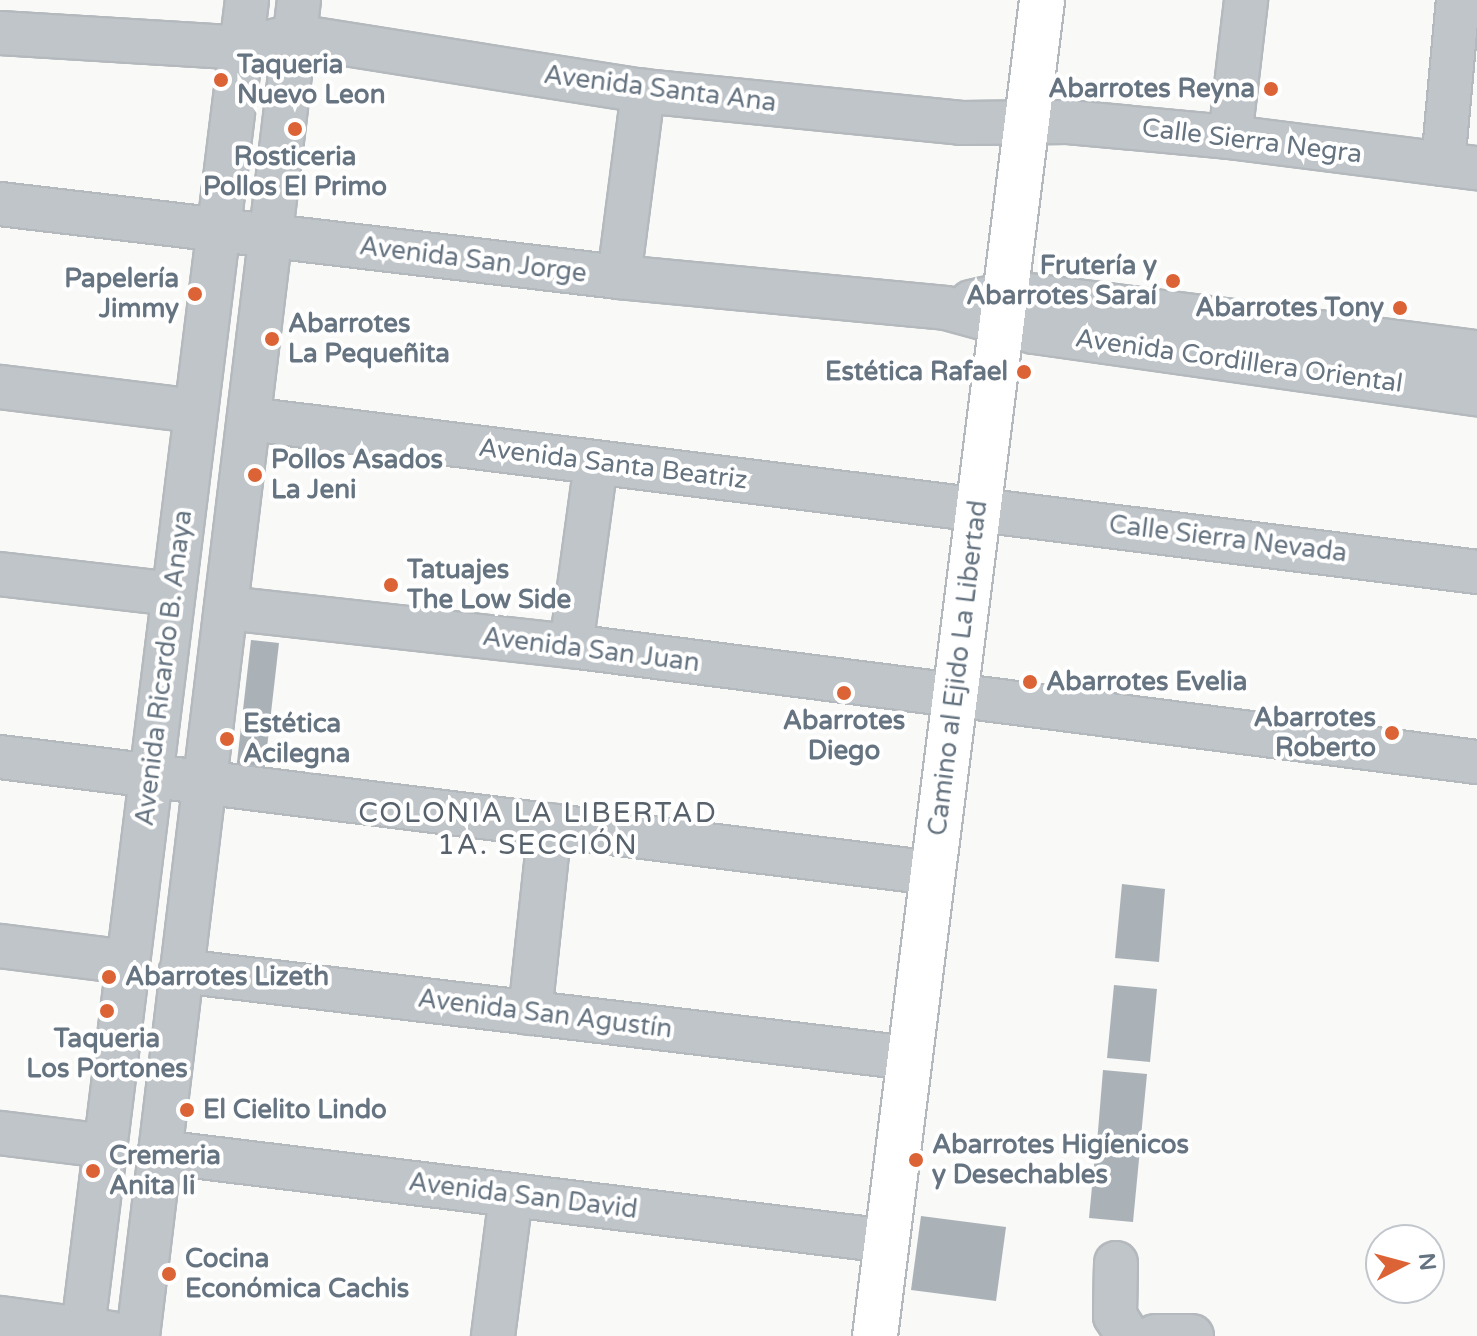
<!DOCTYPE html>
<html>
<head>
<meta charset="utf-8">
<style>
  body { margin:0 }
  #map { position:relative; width:1477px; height:1336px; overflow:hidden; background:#f9f9f7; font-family:"Varela Round",sans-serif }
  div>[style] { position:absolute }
  .building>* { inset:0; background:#aab2b8 }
  .roads { filter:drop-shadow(2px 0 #b4b9bd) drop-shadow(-2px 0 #b4b9bd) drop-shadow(0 2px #b4b9bd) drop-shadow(0 -2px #b4b9bd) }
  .minor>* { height:42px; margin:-21px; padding:0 21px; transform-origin:21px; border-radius:21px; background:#c0c5c9 }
  .major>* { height:44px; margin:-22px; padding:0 22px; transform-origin:22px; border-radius:22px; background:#fff }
  .dots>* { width:22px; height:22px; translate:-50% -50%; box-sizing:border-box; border:4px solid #fff; border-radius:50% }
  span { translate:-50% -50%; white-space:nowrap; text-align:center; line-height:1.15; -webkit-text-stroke:8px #fff; paint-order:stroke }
  .poi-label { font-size:26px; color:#667481; font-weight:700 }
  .left { translate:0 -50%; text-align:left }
  .right { translate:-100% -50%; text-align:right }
  .street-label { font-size:26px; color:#667481 }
  .neighbourhood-label { font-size:28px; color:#57626c; letter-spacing:2px }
  .north { position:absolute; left:1365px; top:1224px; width:80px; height:80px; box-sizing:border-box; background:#fff; border:2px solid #c2c7cd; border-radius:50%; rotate:84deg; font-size:22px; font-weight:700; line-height:32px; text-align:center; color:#667481 }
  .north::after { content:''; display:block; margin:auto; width:28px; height:36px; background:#dc6335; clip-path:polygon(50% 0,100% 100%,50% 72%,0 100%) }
</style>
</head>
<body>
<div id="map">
  <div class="building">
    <div style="clip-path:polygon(251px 640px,279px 643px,264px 774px,236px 771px)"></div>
    <div style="clip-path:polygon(1122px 884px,1165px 889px,1159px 962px,1115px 958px)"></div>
    <div style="clip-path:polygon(1114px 985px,1157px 989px,1150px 1062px,1107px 1058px)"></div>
    <div style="clip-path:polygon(1103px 1070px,1147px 1074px,1140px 1147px,1097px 1143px)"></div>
    <div style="clip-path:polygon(1096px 1145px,1140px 1149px,1133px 1222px,1089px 1218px)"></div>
    <div style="clip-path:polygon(921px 1216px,1006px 1227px,996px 1301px,911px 1290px)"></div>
  </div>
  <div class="roads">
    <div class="minor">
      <div style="left:0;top:33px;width:242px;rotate:3.5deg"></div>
      <div style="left:242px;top:48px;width:54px;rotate:-12.8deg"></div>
      <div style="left:295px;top:36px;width:352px;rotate:9deg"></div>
      <div style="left:643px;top:91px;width:320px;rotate:5.7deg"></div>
      <div style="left:961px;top:123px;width:107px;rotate:-0.5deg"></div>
      <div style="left:1068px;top:122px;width:163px;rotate:5.3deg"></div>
      <div style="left:1230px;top:137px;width:249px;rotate:7.2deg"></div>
      <div style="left:1230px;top:137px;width:138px;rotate:-83.3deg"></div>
      <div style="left:1443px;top:164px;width:165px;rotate:-84.8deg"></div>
      <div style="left:0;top:204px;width:623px;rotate:6.73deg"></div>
      <div style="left:619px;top:277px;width:328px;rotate:5.4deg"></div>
      <div style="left:946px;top:308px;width:91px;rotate:15.3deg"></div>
      <div style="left:1034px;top:332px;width:447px;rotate:8deg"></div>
      <div style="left:619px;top:277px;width:188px;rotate:-82.6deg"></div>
      <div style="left:971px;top:302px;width:35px;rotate:-13deg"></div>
      <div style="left:1005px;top:294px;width:33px;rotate:3deg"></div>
      <div style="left:1038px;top:296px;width:443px;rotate:7.3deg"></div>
      <div style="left:0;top:387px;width:197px;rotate:7deg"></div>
      <div style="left:249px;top:419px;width:1237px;rotate:7.1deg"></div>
      <div style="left:0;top:574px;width:174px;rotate:6.6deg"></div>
      <div style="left:226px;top:608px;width:347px;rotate:6.3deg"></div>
      <div style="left:571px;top:646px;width:913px;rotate:7.3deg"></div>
      <div style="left:571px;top:646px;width:185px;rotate:-82.2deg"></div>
      <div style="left:0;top:757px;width:939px;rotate:7.09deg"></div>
      <div style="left:0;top:946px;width:128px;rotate:7.2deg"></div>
      <div style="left:181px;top:971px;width:734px;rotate:6.81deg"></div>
      <div style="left:530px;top:1013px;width:189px;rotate:-83.9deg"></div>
      <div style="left:0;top:1133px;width:106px;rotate:7.1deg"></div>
      <div style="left:160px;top:1152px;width:732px;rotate:6.98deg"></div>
      <div style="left:1116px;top:1263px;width:53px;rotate:91.1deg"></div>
      <div style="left:1115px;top:1316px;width:24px;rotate:57deg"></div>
      <div style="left:0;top:1318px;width:112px;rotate:7.7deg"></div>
      <div style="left:82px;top:1336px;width:1346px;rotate:-82.96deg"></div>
      <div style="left:138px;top:1336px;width:1346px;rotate:-83.13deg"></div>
      <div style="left:493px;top:1336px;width:142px;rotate:-82.7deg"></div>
      <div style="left:1155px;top:1336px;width:37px"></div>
    </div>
    <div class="major">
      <div style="left:875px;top:1336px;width:1346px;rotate:-82.87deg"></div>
    </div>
  </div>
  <div class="dots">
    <div style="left:221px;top:80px;background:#dc6335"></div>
    <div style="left:1271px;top:89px;background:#dc6335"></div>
    <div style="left:295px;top:129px;background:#dc6335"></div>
    <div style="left:1173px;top:281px;background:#dc6335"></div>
    <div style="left:195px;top:294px;background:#dc6335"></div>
    <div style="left:1400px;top:308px;background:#dc6335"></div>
    <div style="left:272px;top:339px;background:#dc6335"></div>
    <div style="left:1024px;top:372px;background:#dc6335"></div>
    <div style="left:255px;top:475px;background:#dc6335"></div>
    <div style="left:391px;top:585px;background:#dc6335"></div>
    <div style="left:1030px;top:682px;background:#dc6335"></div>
    <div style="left:844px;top:693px;background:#dc6335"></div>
    <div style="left:1392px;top:733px;background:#dc6335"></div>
    <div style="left:227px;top:739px;background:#dc6335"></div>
    <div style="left:109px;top:977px;background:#dc6335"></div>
    <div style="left:107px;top:1011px;background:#dc6335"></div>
    <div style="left:187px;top:1110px;background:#dc6335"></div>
    <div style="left:916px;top:1160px;background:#dc6335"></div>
    <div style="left:93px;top:1171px;background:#dc6335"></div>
    <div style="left:169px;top:1274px;background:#dc6335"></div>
  </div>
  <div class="poi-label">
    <span class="left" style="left:237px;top:80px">Taqueria<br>Nuevo Leon</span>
    <span class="right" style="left:1255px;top:89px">Abarrotes Reyna</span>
    <span style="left:295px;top:172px">Rosticeria<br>Pollos El Primo</span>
    <span class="right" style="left:1157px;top:281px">Frutería y<br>Abarrotes Saraí</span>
    <span class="right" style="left:179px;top:294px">Papelería<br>Jimmy</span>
    <span class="right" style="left:1384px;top:308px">Abarrotes Tony</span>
    <span class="left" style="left:288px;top:339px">Abarrotes<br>La Pequeñita</span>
    <span class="right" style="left:1008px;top:372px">Estética Rafael</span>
    <span class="left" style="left:271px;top:475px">Pollos Asados<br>La Jeni</span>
    <span class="left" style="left:407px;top:585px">Tatuajes<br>The Low Side</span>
    <span class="left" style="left:1046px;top:682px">Abarrotes Evelia</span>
    <span class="right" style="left:1376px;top:733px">Abarrotes<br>Roberto</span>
    <span style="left:844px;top:736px">Abarrotes<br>Diego</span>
    <span class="left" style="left:243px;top:739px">Estética<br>Acilegna</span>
    <span class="left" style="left:125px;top:977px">Abarrotes Lizeth</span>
    <span style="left:107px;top:1054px">Taqueria<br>Los Portones</span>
    <span class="left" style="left:203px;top:1110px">El Cielito Lindo</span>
    <span class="left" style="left:932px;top:1160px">Abarrotes Higíenicos<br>y Desechables</span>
    <span class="left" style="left:109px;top:1171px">Cremeria<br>Anita Ii</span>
    <span class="left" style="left:185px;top:1274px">Cocina<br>Económica Cachis</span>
  </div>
  <div class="street-label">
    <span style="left:660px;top:89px;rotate:7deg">Avenida Santa Ana</span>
    <span style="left:1252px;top:141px;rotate:7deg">Calle Sierra Negra</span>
    <span style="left:473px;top:260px;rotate:7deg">Avenida San Jorge</span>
    <span style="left:1239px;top:361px;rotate:8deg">Avenida Cordillera Oriental</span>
    <span style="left:613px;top:464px;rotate:7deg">Avenida Santa Beatriz</span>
    <span style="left:1228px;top:539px;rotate:7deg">Calle Sierra Nevada</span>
    <span style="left:591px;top:650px;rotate:7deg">Avenida San Juan</span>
    <span style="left:164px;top:668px;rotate:-83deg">Avenida Ricardo B. Anaya</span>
    <span style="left:958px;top:668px;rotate:-83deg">Camino al Ejido La Libertad</span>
    <span style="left:545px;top:1014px;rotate:7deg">Avenida San Agustín</span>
    <span style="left:523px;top:1196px;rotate:7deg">Avenida San David</span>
  </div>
  <div class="neighbourhood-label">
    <span style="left:538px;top:829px">COLONIA LA LIBERTAD<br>1A. SECCIÓN</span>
  </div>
  <div class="north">N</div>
</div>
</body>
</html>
